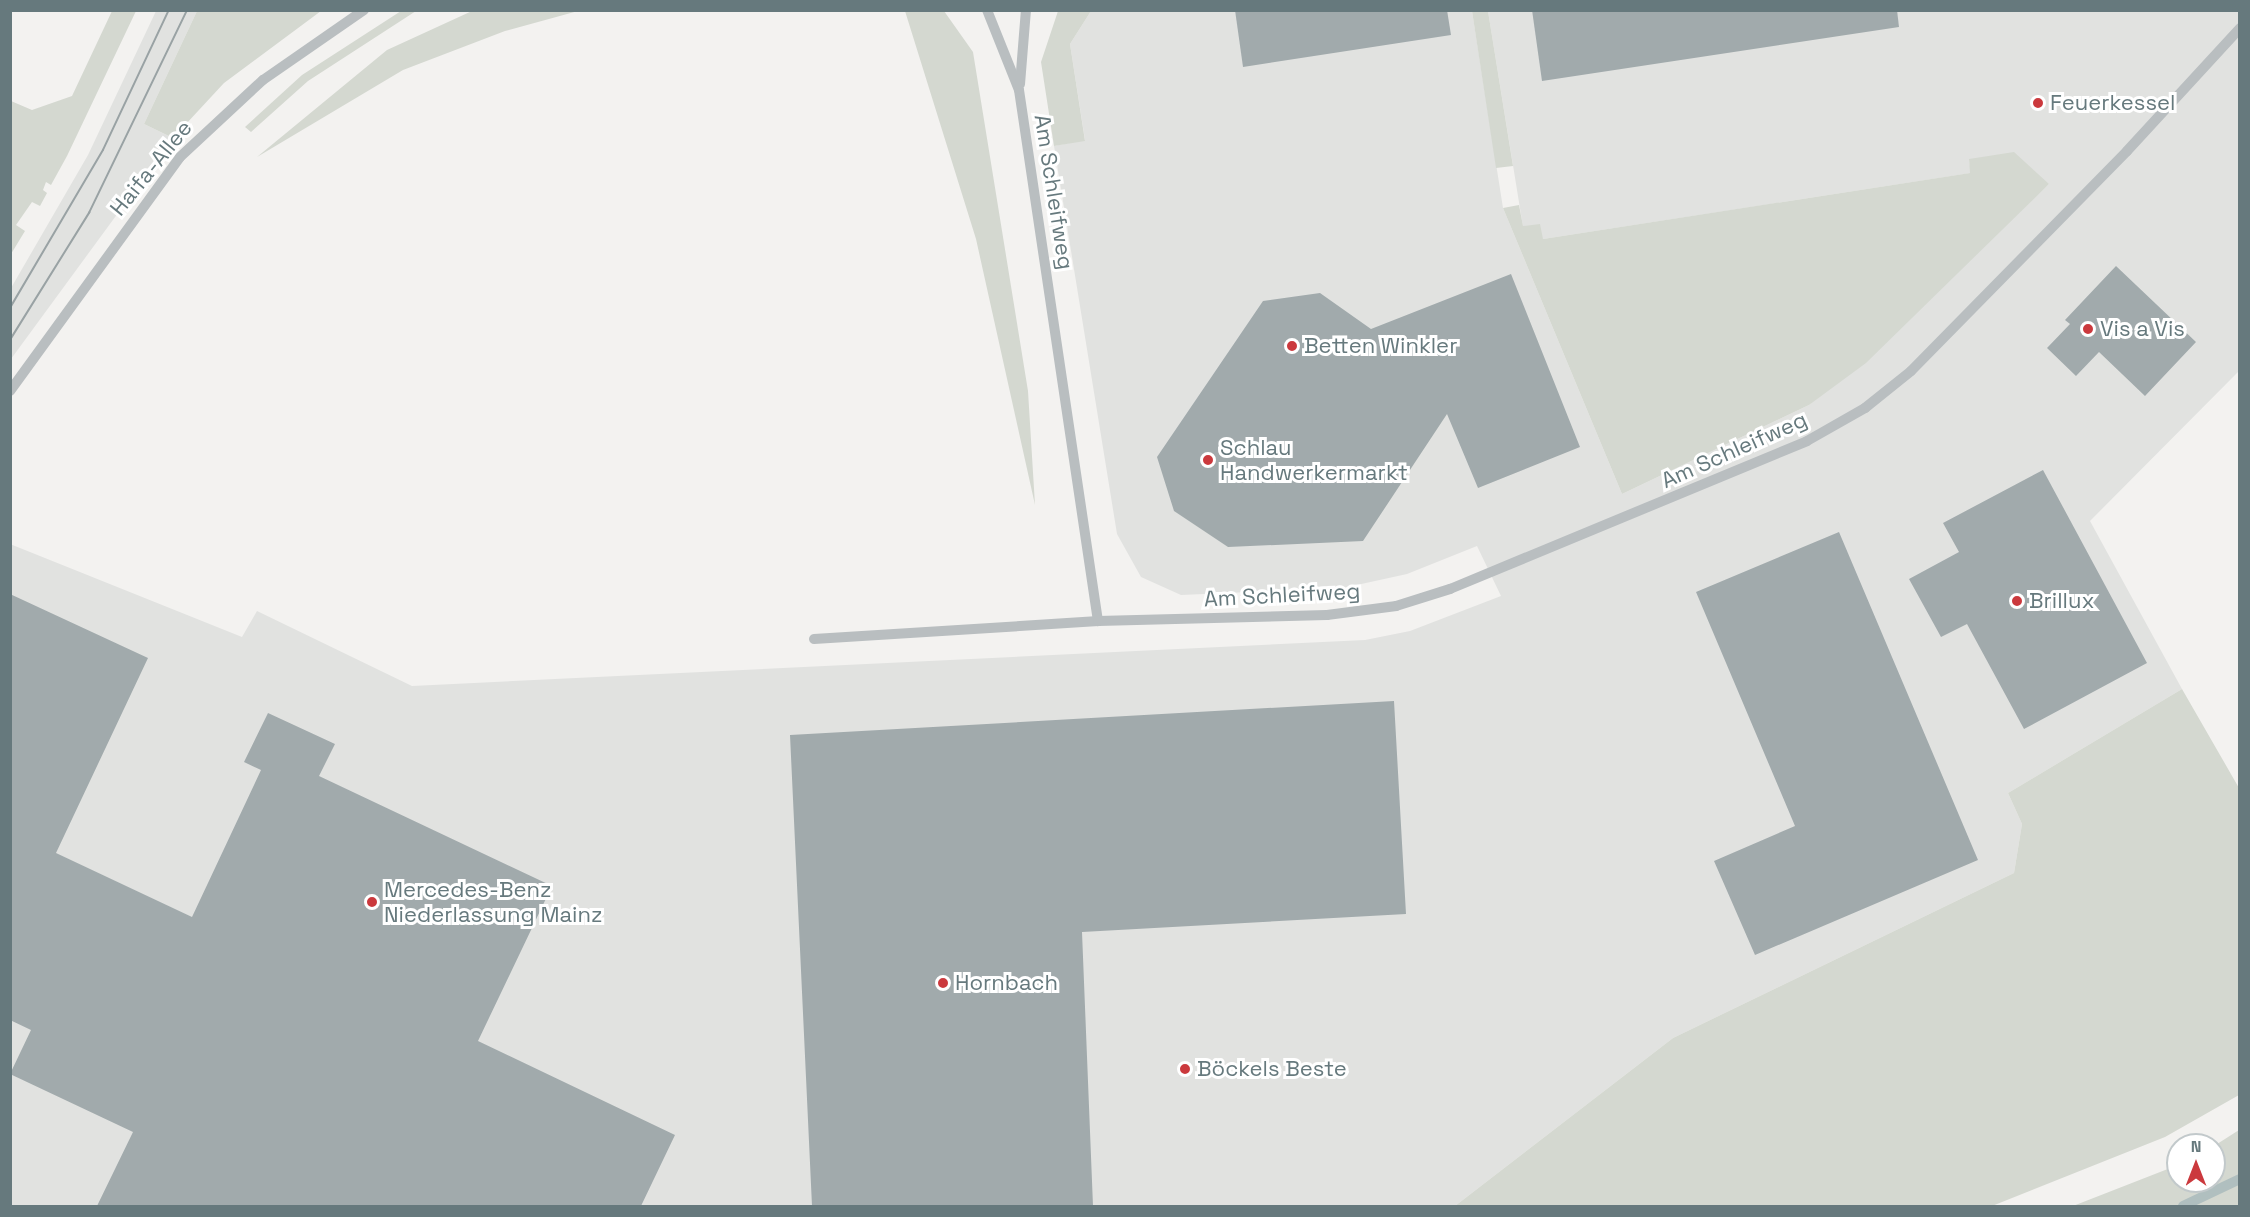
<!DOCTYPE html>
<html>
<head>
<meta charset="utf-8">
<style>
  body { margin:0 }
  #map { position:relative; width:2250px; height:1217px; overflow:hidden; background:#f3f2f0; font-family:"Space Grotesk",sans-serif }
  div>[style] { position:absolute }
  .built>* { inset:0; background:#e1e2e0 }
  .green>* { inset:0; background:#d4d8d0 }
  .stream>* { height:10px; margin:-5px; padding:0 5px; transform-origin:5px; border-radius:5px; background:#b0bfbf }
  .building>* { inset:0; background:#a1aaac }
  .minor>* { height:10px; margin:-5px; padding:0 5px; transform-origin:5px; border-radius:5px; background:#b9bec0 }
  .tram>* { height:1.5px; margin:-0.75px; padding:0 0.75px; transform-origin:0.75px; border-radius:0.75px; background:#99a2a4 }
  .dots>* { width:16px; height:16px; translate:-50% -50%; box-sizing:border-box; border:3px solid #fff; border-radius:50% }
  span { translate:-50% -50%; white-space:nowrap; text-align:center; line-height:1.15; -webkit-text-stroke:6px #fff; paint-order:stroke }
  .poi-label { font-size:22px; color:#66797d }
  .left { translate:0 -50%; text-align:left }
  .street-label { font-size:22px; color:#66797d }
  .frame { position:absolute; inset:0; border:12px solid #66797d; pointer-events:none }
  .north { position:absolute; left:2166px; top:1133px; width:60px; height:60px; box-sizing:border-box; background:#fff; border:2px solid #c2c9cb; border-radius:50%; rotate:0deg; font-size:16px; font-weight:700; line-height:24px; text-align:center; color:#66797d }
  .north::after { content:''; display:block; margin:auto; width:21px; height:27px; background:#cb393d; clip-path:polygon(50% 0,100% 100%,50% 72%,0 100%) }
</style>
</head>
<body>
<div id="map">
  <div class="built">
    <div style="clip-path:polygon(156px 11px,197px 11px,144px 124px,173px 138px,11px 359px,11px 288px,88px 155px)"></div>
    <div style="clip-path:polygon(1091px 11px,1472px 11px,1503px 208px,1622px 494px,1809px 405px,2049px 184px,1969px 160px,1971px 173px,1543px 239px,1523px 227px,1488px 11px,2239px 11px,2239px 371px,2090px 521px,2182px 689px,2008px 793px,2022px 824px,2014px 873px,1673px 1038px,1455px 1206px,11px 1206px,10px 544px,242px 637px,257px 611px,412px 686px,1365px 640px,1410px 631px,1501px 596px,1477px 546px,1407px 574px,1343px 588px,1181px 595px,1141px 577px,1117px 534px,1054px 146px,1085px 140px,1070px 44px)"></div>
  </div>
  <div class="green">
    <div style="clip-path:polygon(112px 11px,136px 11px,67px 156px,51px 185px,46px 182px,43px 190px,47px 193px,40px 206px,32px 202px,16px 225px,25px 231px,11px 254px,11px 101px,32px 110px,72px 96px)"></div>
    <div style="clip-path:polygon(197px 11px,321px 11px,224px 83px,173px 138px,144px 124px)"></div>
    <div style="clip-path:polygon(401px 11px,416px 11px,308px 81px,251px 132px,245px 127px,302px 75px)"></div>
    <div style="clip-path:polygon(472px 11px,578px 11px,505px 31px,403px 70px,257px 157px,387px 50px)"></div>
    <div style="clip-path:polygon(905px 11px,944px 11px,973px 52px,1028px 391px,1035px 505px,976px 239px)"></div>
    <div style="clip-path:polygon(1058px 11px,1091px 11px,1070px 44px,1085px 141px,1054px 146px,1041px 62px)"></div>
    <div style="clip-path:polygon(1472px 11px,1488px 11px,1513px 166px,1496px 168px)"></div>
    <div style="clip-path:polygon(2014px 152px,2049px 184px,1866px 363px,1809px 405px,1622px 494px,1503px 208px,1519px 205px,1523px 226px,1540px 224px,1543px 239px,1970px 173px,1969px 159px)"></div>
    <div style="clip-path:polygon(2182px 689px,2239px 788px,2239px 1095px,2165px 1137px,1992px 1206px,1455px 1206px,1673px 1038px,2014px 873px,2022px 824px,2008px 793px)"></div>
    <div style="clip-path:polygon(2239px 1130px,2239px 1206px,2073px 1206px,2178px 1165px,2178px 1181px,2214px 1181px,2214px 1146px)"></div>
  </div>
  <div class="stream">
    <div style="left:2183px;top:1206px;width:63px;rotate:-25.3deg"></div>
  </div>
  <div class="building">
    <div style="clip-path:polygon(1235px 10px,1447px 10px,1451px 35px,1243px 67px)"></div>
    <div style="clip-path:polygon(1532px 10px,1897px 10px,1899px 27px,1542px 81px)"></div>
    <div style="clip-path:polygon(2116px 266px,2196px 342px,2145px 396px,2099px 352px,2076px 376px,2047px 348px,2070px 324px,2065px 320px)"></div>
    <div style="clip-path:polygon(1511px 274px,1580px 447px,1478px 488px,1447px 414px,1363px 541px,1228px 547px,1174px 511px,1157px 457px,1263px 301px,1320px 293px,1371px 329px)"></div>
    <div style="clip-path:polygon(2043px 470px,2147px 663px,2024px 729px,1967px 624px,1941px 637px,1909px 579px,1959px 552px,1943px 523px)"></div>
    <div style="clip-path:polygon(1839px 532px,1978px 860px,1755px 955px,1714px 861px,1795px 826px,1696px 592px)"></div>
    <div style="clip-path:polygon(10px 594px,148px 658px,56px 853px,192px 917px,261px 770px,244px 762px,268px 713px,335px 744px,319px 776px,552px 886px,478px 1041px,675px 1135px,641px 1206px,97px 1206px,133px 1132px,10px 1074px,31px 1030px,10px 1020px)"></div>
    <div style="clip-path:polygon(1394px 701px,1406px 914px,1082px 932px,1093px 1206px,812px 1206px,790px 735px)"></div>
  </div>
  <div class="minor">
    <div style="left:987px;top:10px;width:86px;rotate:68.2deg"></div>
    <div style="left:1019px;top:90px;width:537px;rotate:81.54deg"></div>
    <div style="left:1020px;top:84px;width:74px;rotate:-85.4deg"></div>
    <div style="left:10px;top:391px;width:289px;rotate:-54deg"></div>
    <div style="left:180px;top:157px;width:113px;rotate:-42.9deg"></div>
    <div style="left:263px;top:80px;width:123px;rotate:-34.7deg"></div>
    <div style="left:814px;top:639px;width:285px;rotate:-3.6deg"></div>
    <div style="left:1098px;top:621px;width:229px;rotate:-1.5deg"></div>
    <div style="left:1327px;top:615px;width:70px;rotate:-7.4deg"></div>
    <div style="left:1396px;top:606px;width:57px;rotate:-17.5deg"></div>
    <div style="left:1450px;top:589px;width:386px;rotate:-22.5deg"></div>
    <div style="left:1807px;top:441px;width:67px;rotate:-29.6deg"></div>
    <div style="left:1865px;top:408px;width:59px;rotate:-38.8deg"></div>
    <div style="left:1911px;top:371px;width:308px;rotate:-45.5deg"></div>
    <div style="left:2127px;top:151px;width:167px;rotate:-47.4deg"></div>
  </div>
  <div class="tram">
    <div style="left:10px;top:308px;width:183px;rotate:-59.5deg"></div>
    <div style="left:103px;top:150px;width:155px;rotate:-64.8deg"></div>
    <div style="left:10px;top:340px;width:150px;rotate:-58.1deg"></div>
    <div style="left:89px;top:213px;width:225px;rotate:-64.2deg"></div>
  </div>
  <div class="dots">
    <div style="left:2038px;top:103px;background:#cb393d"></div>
    <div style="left:2088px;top:329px;background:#cb393d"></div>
    <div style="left:1292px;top:346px;background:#cb393d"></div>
    <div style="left:1208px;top:460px;background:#cb393d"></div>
    <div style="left:2017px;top:601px;background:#cb393d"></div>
    <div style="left:372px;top:902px;background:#cb393d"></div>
    <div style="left:943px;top:983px;background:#cb393d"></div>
    <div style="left:1185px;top:1069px;background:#cb393d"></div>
  </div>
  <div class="poi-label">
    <span class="left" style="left:2050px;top:103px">Feuerkessel</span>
    <span class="left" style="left:2100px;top:329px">Vis a Vis</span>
    <span class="left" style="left:1304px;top:346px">Betten Winkler</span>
    <span class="left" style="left:1220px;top:460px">Schlau<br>Handwerkermarkt</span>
    <span class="left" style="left:2029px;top:601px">Brillux</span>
    <span class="left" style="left:384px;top:902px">Mercedes-Benz<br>Niederlassung Mainz</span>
    <span class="left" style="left:955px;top:983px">Hornbach</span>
    <span class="left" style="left:1197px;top:1069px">Böckels Beste</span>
  </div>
  <div class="street-label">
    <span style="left:151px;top:168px;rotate:-51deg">Haifa-Allee</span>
    <span style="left:1054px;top:192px;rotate:81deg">Am Schleifweg</span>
    <span style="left:1734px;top:450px;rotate:-24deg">Am Schleifweg</span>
    <span style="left:1282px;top:595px;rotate:-3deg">Am Schleifweg</span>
  </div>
  <div class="frame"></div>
  <div class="north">N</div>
</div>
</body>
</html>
